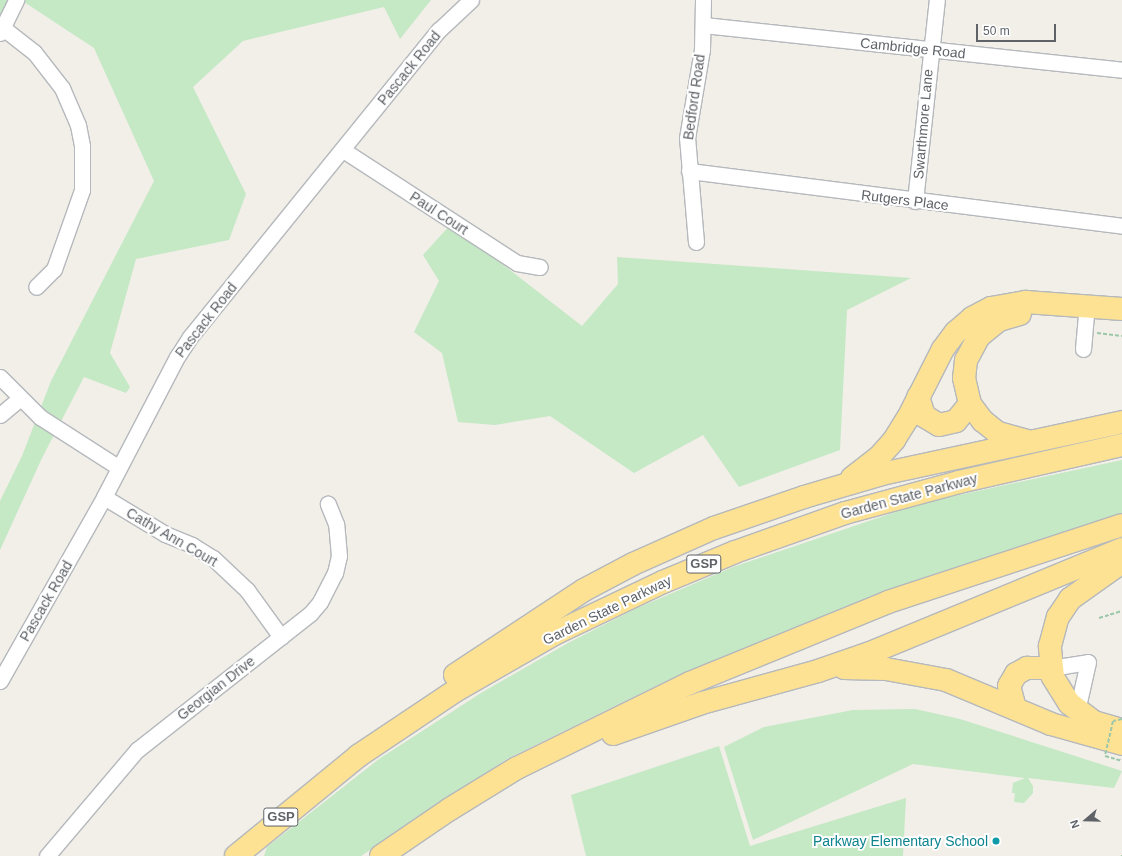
<!DOCTYPE html>
<html>
<head>
<meta charset="utf-8">
<style>
  body { margin:0 }
  #map { position:relative; width:1122px; height:856px; overflow:hidden; background:#f1efe8; font-family:Helvetica,sans-serif }
  div>[style] { position:absolute }
  .green>* { inset:0; background:#c5e8c5 }
  .path>* { height:2px; margin-top:-1px; transform-origin:0; background:repeating-linear-gradient(90deg,#9cc7a9 0 4px,transparent 0 6px) }
  .roads { filter:drop-shadow(1px 0 #b5b8bc) drop-shadow(-1px 0 #b5b8bc) drop-shadow(0 1px #b5b8bc) drop-shadow(0 -1px #b5b8bc) }
  .minor>* { height:15px; margin:-7.5px; padding:0 7.5px; transform-origin:7.5px; border-radius:7.5px; background:#fff }
  .highway>* { height:22px; margin:-11px; padding:0 11px; transform-origin:11px; border-radius:11px; background:#fde293 }
  .path-bridge>* { height:2px; margin-top:-1px; transform-origin:0; background:repeating-linear-gradient(90deg,#9cc7a9 0 4px,transparent 0 6px) }
  .dots>* { width:11px; height:11px; translate:-50% -50%; box-sizing:border-box; border:2px solid #fff; border-radius:50% }
  span { translate:-50% -50%; white-space:nowrap; text-align:center; line-height:1.15; -webkit-text-stroke:4px #fff; paint-order:stroke }
  .shield-label span { padding:1px 3px; background:#fff; border:1px solid; border-radius:3px; -webkit-text-stroke-width:0 }
  .shield-label { font-size:13px; color:#5f6368; font-weight:700 }
  .street-label { font-size:14px; color:#5f6368 }
  .culture-label { font-size:14px; color:#0d838f }
  .right { translate:-100% -50%; text-align:right }
  .north { position:absolute; left:1066px; top:800px; width:40px; height:40px; -webkit-text-stroke:3px #fff; paint-order:stroke; rotate:250deg; font-size:11px; font-weight:700; line-height:16px; text-align:center; color:#5f6368 }
  .north::after { content:''; display:block; margin:auto; width:14px; height:18px; background:#5f6368; clip-path:polygon(50% 0,100% 100%,50% 72%,0 100%) }
  .scale { position:absolute; left:976px; top:24px; width:80px; height:18px; box-sizing:border-box; border:2px solid #5f6368; border-top:0; padding-left:5px; font-size:12px; line-height:14px; white-space:nowrap; color:#5f6368; -webkit-text-stroke:3px #fff; paint-order:stroke }
</style>
</head>
<body>
<div id="map">
  <div class="green">
    <div style="clip-path:polygon(0 0,16px 0,0 33px)"></div>
    <div style="clip-path:polygon(21px 0,431px 0,400px 39px,384px 7px,243px 41px,193px 87px,246px 194px,229px 240px,136px 259px,110px 353px,130px 387px,126px 393px,84px 377px,42px 458px,0 550px,0 501px,22px 456px,51px 381px,154px 181px,94px 48px)"></div>
    <div style="clip-path:polygon(451px 224px,582px 326px,618px 284px,617px 257px,911px 278px,847px 310px,840px 450px,739px 487px,703px 435px,634px 473px,550px 416px,495px 425px,458px 422px,442px 353px,414px 332px,439px 281px,423px 255px)"></div>
    <div style="clip-path:polygon(1122px 460px,1122px 515px,916px 580px,664px 682px,507px 759px,361px 856px,264px 856px,267px 847px,379px 759px,481px 693px,568px 643px,635px 609px,733px 567px,922px 503px)"></div>
    <div style="clip-path:polygon(915px 709px,960px 719px,1122px 771px,1114px 788px,1028px 778px,1033px 786px,1033px 793px,1024px 803px,1014px 802px,1015px 793px,1012px 793px,1013px 783px,1025px 778px,913px 764px,753px 840px,724px 747px,764px 727px,853px 710px)"></div>
    <div style="clip-path:polygon(719px 746px,750px 846px,906px 798px,903px 856px,586px 856px,571px 795px)"></div>
  </div>
  <div class="path">
    <div style="left:1097px;top:333px;width:25px;rotate:7deg"></div>
    <div style="left:1099px;top:618px;width:24px;rotate:-17deg"></div>
    <div style="left:1122px;top:856px;width:1px;rotate:-90deg"></div>
  </div>
  <div class="roads">
    <div class="minor">
      <div style="left:704px;top:25px;width:420px;rotate:6.1deg"></div>
      <div style="left:3px;top:28px;width:39px;rotate:38deg"></div>
      <div style="left:34px;top:52px;width:46px;rotate:52.1deg"></div>
      <div style="left:62px;top:88px;width:40px;rotate:66.6deg"></div>
      <div style="left:78px;top:125px;width:21px;rotate:79deg"></div>
      <div style="left:82px;top:146px;width:44px;rotate:90deg"></div>
      <div style="left:82px;top:190px;width:84px;rotate:109.5deg"></div>
      <div style="left:54px;top:269px;width:25px;rotate:135deg"></div>
      <div style="left:0;top:33px;width:37px;rotate:-64deg"></div>
      <div style="left:343px;top:150px;width:207px;rotate:33deg"></div>
      <div style="left:517px;top:263px;width:23px;rotate:10deg"></div>
      <div style="left:689px;top:171px;width:436px;rotate:7.2deg"></div>
      <div style="left:915px;top:201px;width:202px;rotate:-83.8deg"></div>
      <div style="left:696px;top:242px;width:104px;rotate:-94.9deg"></div>
      <div style="left:687px;top:138px;width:90px;rotate:-80.4deg"></div>
      <div style="left:702px;top:49px;width:49px;rotate:-88.8deg"></div>
      <div style="left:1083px;top:349px;width:32px;rotate:-85deg"></div>
      <div style="left:0;top:377px;width:57px;rotate:45deg"></div>
      <div style="left:40px;top:417px;width:93px;rotate:32.7deg"></div>
      <div style="left:0;top:415px;width:26px;rotate:-40deg"></div>
      <div style="left:104px;top:497px;width:71px;rotate:31.2deg"></div>
      <div style="left:165px;top:534px;width:29px;rotate:22deg"></div>
      <div style="left:192px;top:545px;width:25px;rotate:32deg"></div>
      <div style="left:213px;top:558px;width:47px;rotate:43.3deg"></div>
      <div style="left:247px;top:590px;width:58px;rotate:54.1deg"></div>
      <div style="left:1051px;top:668px;width:37px;rotate:-9deg"></div>
      <div style="left:1088px;top:662px;width:50px;rotate:102.7deg"></div>
      <div style="left:0;top:681px;width:211px;rotate:-60.5deg"></div>
      <div style="left:104px;top:497px;width:158px;rotate:-62.5deg"></div>
      <div style="left:177px;top:357px;width:24px;rotate:-57deg"></div>
      <div style="left:190px;top:337px;width:395px;rotate:-51deg"></div>
      <div style="left:439px;top:30px;width:44px;rotate:-43.2deg"></div>
      <div style="left:47px;top:856px;width:139px;rotate:-49.7deg"></div>
      <div style="left:137px;top:750px;width:220px;rotate:-38.2deg"></div>
      <div style="left:310px;top:614px;width:16px;rotate:-50deg"></div>
      <div style="left:320px;top:602px;width:33px;rotate:-63deg"></div>
      <div style="left:335px;top:573px;width:17px;rotate:-77deg"></div>
      <div style="left:339px;top:556px;width:32px;rotate:-95deg"></div>
      <div style="left:336px;top:524px;width:22px;rotate:-112deg"></div>
    </div>
    <div class="highway">
      <div style="left:1020px;top:314px;width:22px;rotate:164deg"></div>
      <div style="left:999px;top:320px;width:26px;rotate:141deg"></div>
      <div style="left:979px;top:336px;width:27px;rotate:118deg"></div>
      <div style="left:966px;top:360px;width:18px;rotate:96deg"></div>
      <div style="left:964px;top:378px;width:27px;rotate:77deg"></div>
      <div style="left:970px;top:404px;width:21px;rotate:53deg"></div>
      <div style="left:983px;top:421px;width:19px;rotate:39deg"></div>
      <div style="left:998px;top:433px;width:30px;rotate:15deg"></div>
      <div style="left:918px;top:397px;width:20px;rotate:72deg"></div>
      <div style="left:924px;top:416px;width:17px;rotate:31deg"></div>
      <div style="left:939px;top:425px;width:17px;rotate:-13deg"></div>
      <div style="left:956px;top:421px;width:22px;rotate:-51deg"></div>
      <div style="left:852px;top:478px;width:33px;rotate:-38deg"></div>
      <div style="left:878px;top:458px;width:24px;rotate:-48deg"></div>
      <div style="left:894px;top:440px;width:26px;rotate:-58deg"></div>
      <div style="left:908px;top:418px;width:77px;rotate:-63.1deg"></div>
      <div style="left:943px;top:349px;width:21px;rotate:-53deg"></div>
      <div style="left:956px;top:332px;width:21px;rotate:-41deg"></div>
      <div style="left:972px;top:318px;width:21px;rotate:-28deg"></div>
      <div style="left:991px;top:308px;width:36px;rotate:-10deg"></div>
      <div style="left:1026px;top:302px;width:96px;rotate:4.2deg"></div>
      <div style="left:844px;top:668px;width:42px;rotate:1.4deg"></div>
      <div style="left:886px;top:669px;width:61px;rotate:10.4deg"></div>
      <div style="left:946px;top:680px;width:114px;rotate:22.7deg"></div>
      <div style="left:1051px;top:724px;width:74px;rotate:15.7deg"></div>
      <div style="left:455px;top:675px;width:154px;rotate:-33.4deg"></div>
      <div style="left:584px;top:590px;width:55px;rotate:-28deg"></div>
      <div style="left:633px;top:564px;width:89px;rotate:-24deg"></div>
      <div style="left:714px;top:528px;width:95px;rotate:-19deg"></div>
      <div style="left:804px;top:497px;width:81px;rotate:-16.4deg"></div>
      <div style="left:882px;top:474px;width:246px;rotate:-12.2deg"></div>
      <div style="left:1015px;top:708px;width:23px;rotate:-105deg"></div>
      <div style="left:1009px;top:686px;width:14px;rotate:-60deg"></div>
      <div style="left:1016px;top:674px;width:13px;rotate:-29deg"></div>
      <div style="left:1027px;top:668px;width:24px"></div>
      <div style="left:1122px;top:730px;width:29px;rotate:-164deg"></div>
      <div style="left:1094px;top:722px;width:31px;rotate:-143deg"></div>
      <div style="left:1069px;top:703px;width:31px;rotate:-122deg"></div>
      <div style="left:1053px;top:677px;width:31px;rotate:-96deg"></div>
      <div style="left:1050px;top:646px;width:30px;rotate:-75deg"></div>
      <div style="left:1058px;top:617px;width:22px;rotate:-56deg"></div>
      <div style="left:1070px;top:599px;width:64px;rotate:-35.4deg"></div>
      <div style="left:613px;top:734px;width:94px;rotate:-19.2deg"></div>
      <div style="left:702px;top:703px;width:120px;rotate:-15.4deg"></div>
      <div style="left:818px;top:671px;width:55px;rotate:-19.1deg"></div>
      <div style="left:870px;top:653px;width:273px;rotate:-22.4deg"></div>
      <div style="left:236px;top:856px;width:158px;rotate:-39.3deg"></div>
      <div style="left:358px;top:756px;width:117px;rotate:-33.8deg"></div>
      <div style="left:455px;top:691px;width:116px;rotate:-29.9deg"></div>
      <div style="left:556px;top:633px;width:119px;rotate:-25.5deg"></div>
      <div style="left:663px;top:582px;width:78px;rotate:-22.6deg"></div>
      <div style="left:735px;top:552px;width:117px;rotate:-19.5deg"></div>
      <div style="left:845px;top:513px;width:118px;rotate:-15.2deg"></div>
      <div style="left:959px;top:482px;width:167px;rotate:-12.8deg"></div>
      <div style="left:381px;top:856px;width:83px;rotate:-34.3deg"></div>
      <div style="left:450px;top:809px;width:79px;rotate:-31.5deg"></div>
      <div style="left:517px;top:768px;width:193px;rotate:-26.2deg"></div>
      <div style="left:690px;top:683px;width:214px;rotate:-22.2deg"></div>
      <div style="left:888px;top:602px;width:246px;rotate:-18.2deg"></div>
    </div>
  </div>
  <div class="path-bridge">
    <div style="left:1122px;top:719px;width:9px;rotate:167deg"></div>
    <div style="left:1113px;top:721px;width:36px;rotate:103deg"></div>
    <div style="left:1105px;top:756px;width:18px;rotate:16deg"></div>
  </div>
  <div class="dots">
    <div style="left:996px;top:841px;background:#0f9aa8"></div>
  </div>
  <div class="shield-label">
    <span style="left:704px;top:564px">GSP</span>
    <span style="left:281px;top:817px">GSP</span>
  </div>
  <div class="street-label">
    <span style="left:913px;top:48px;rotate:6deg">Cambridge Road</span>
    <span style="left:409px;top:68px;rotate:-51deg">Pascack Road</span>
    <span style="left:694px;top:97px;rotate:-82deg">Bedford Road</span>
    <span style="left:923px;top:124px;rotate:-85deg">Swarthmore Lane</span>
    <span style="left:905px;top:200px;rotate:7deg">Rutgers Place</span>
    <span style="left:439px;top:213px;rotate:33deg">Paul Court</span>
    <span style="left:206px;top:320px;rotate:-52deg">Pascack Road</span>
    <span style="left:909px;top:496px;rotate:-15deg">Garden State Parkway</span>
    <span style="left:172px;top:537px;rotate:30deg">Cathy Ann Court</span>
    <span style="left:46px;top:601px;rotate:-60deg">Pascack Road</span>
    <span style="left:607px;top:610px;rotate:-26deg">Garden State Parkway</span>
    <span style="left:216px;top:688px;rotate:-38deg">Georgian Drive</span>
  </div>
  <div class="culture-label">
    <span class="right" style="left:988px;top:841px">Parkway Elementary School</span>
  </div>
  <div class="north">N</div>
  <div class="scale">50 m</div>
</div>
</body>
</html>
